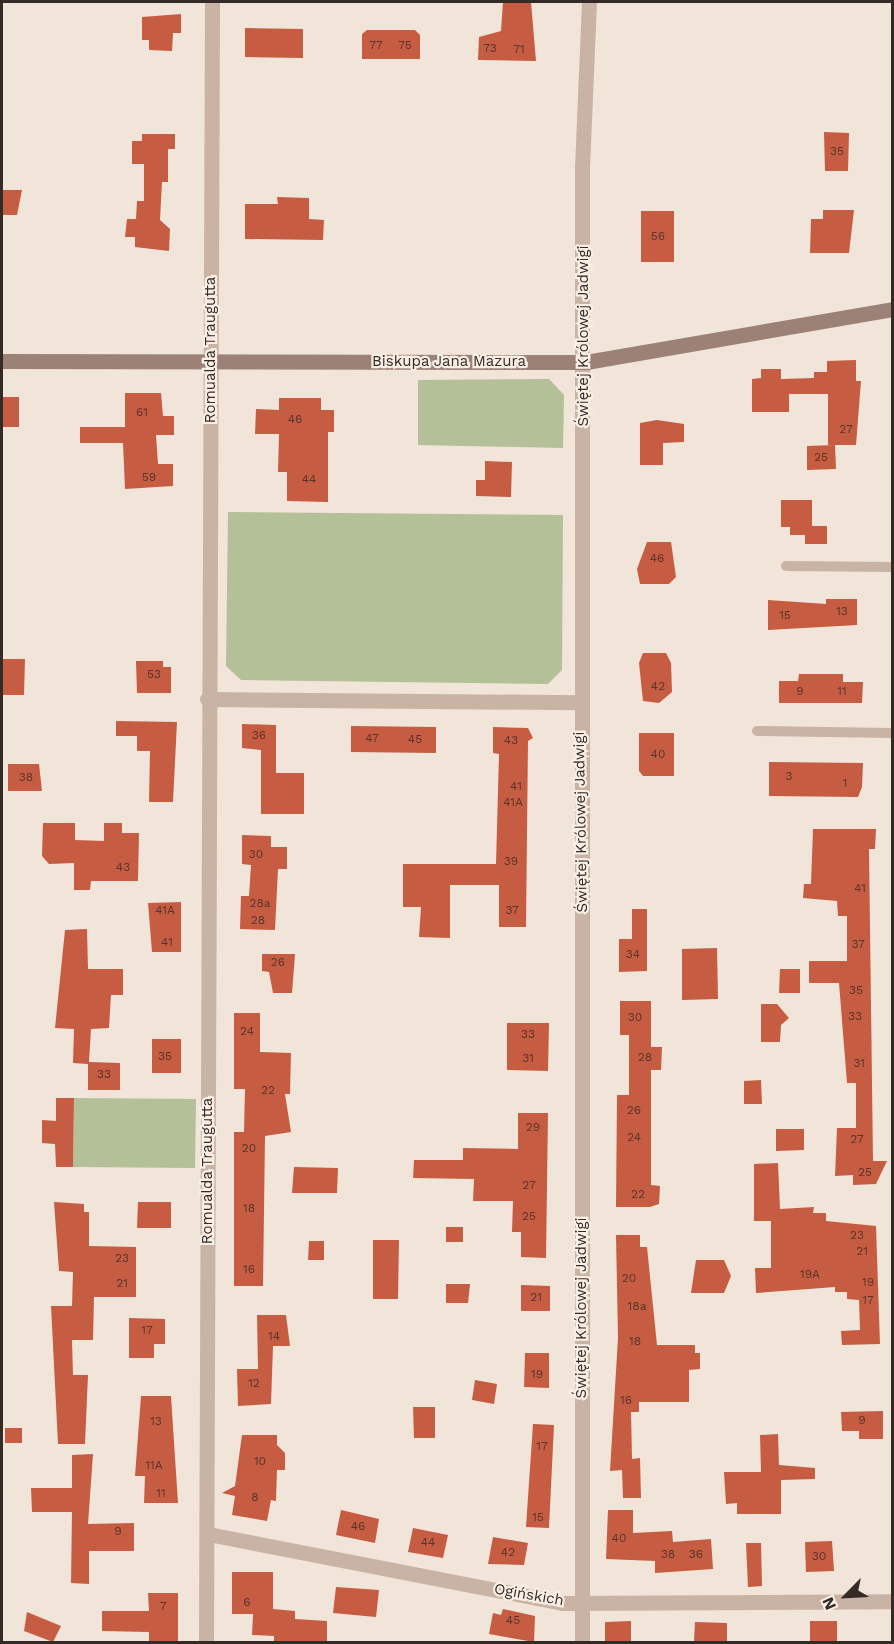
<!DOCTYPE html>
<html>
<head>
<meta charset="utf-8">
<style>
  body { margin:0 }
  #map { position:relative; width:894px; height:1644px; overflow:hidden; background:#f1e4d8; font-family:"Work Sans",sans-serif }
  div>[style] { position:absolute }
  .green>* { inset:0; background:#b4c098 }
  .building>* { inset:0; background:#c65c41 }
  .lane>* { height:10px; margin:-5px; padding:0 5px; transform-origin:5px; border-radius:5px; background:#c9b3a4 }
  .street>* { height:15px; margin:-7.5px; padding:0 7.5px; transform-origin:7.5px; border-radius:7.5px; background:#c9b3a4 }
  .secondary>* { height:15px; margin:-7.5px; padding:0 7.5px; transform-origin:7.5px; border-radius:7.5px; background:#9c8276 }
  span { translate:-50% -50%; white-space:nowrap; text-align:center; line-height:1.15; -webkit-text-stroke:4.5px #f9efe4; paint-order:stroke }
  .number-label { font-size:12px; color:#58362d }
  .number-label span { -webkit-text-stroke-width:0 }
  .street-label { font-size:15px; color:#342a26 }
  .frame { position:absolute; inset:0; border:3px solid #342a26; pointer-events:none }
  .north { position:absolute; left:816px; top:1566px; width:60px; height:60px; -webkit-text-stroke:4px #f9efe4; paint-order:stroke; rotate:246deg; font-size:16px; font-weight:700; line-height:24px; text-align:center; color:#342a26 }
  .north::after { content:''; display:block; margin:auto; width:21px; height:27px; background:#342a26; clip-path:polygon(50% 0,100% 100%,50% 72%,0 100%) }
</style>
</head>
<body>
<div id="map">
  <div class="green">
    <div style="clip-path:polygon(549px 379px,564px 395px,563px 448px,418px 445px,418px 380px)"></div>
    <div style="clip-path:polygon(228px 512px,563px 515px,562px 670px,548px 684px,241px 680px,226px 666px)"></div>
    <div style="clip-path:polygon(74px 1098px,196px 1099px,195px 1168px,73px 1167px)"></div>
  </div>
  <div class="building">
    <div style="clip-path:polygon(503px 2px,531px 2px,536px 61px,478px 60px,479px 37px,501px 31px)"></div>
    <div style="clip-path:polygon(181px 14px,181px 33px,173px 33px,172px 51px,149px 50px,149px 40px,142px 40px,142px 17px)"></div>
    <div style="clip-path:polygon(245px 28px,303px 29px,303px 58px,245px 57px)"></div>
    <div style="clip-path:polygon(367px 30px,415px 30px,420px 35px,420px 59px,362px 59px,362px 34px)"></div>
    <div style="clip-path:polygon(824px 132px,849px 133px,848px 171px,825px 171px)"></div>
    <div style="clip-path:polygon(142px 134px,175px 134px,175px 149px,168px 149px,168px 182px,162px 182px,160px 220px,170px 229px,169px 251px,135px 247px,135px 237px,125px 237px,127px 219px,136px 219px,137px 201px,144px 201px,144px 164px,132px 164px,132px 141px,142px 141px)"></div>
    <div style="clip-path:polygon(2px 190px,22px 190px,17px 215px,2px 215px)"></div>
    <div style="clip-path:polygon(277px 197px,309px 198px,309px 219px,324px 220px,323px 240px,245px 239px,245px 204px,278px 204px)"></div>
    <div style="clip-path:polygon(823px 210px,854px 210px,849px 253px,810px 253px,811px 219px,823px 219px)"></div>
    <div style="clip-path:polygon(641px 211px,674px 211px,674px 262px,641px 262px)"></div>
    <div style="clip-path:polygon(856px 360px,856px 381px,861px 381px,856px 445px,828px 445px,828px 394px,789px 394px,789px 412px,752px 412px,752px 379px,761px 378px,761px 369px,781px 369px,781px 379px,814px 378px,814px 372px,827px 372px,827px 361px)"></div>
    <div style="clip-path:polygon(125px 393px,161px 393px,163px 416px,174px 416px,174px 435px,156px 435px,158px 464px,173px 464px,173px 486px,125px 489px,123px 443px,80px 443px,80px 427px,125px 427px)"></div>
    <div style="clip-path:polygon(2px 397px,19px 397px,19px 427px,2px 427px)"></div>
    <div style="clip-path:polygon(279px 398px,321px 398px,321px 410px,334px 410px,334px 432px,328px 432px,328px 502px,287px 501px,287px 472px,278px 472px,279px 434px,255px 434px,256px 409px,279px 410px)"></div>
    <div style="clip-path:polygon(657px 420px,684px 424px,684px 442px,663px 443px,663px 465px,640px 465px,640px 423px)"></div>
    <div style="clip-path:polygon(835px 445px,836px 469px,807px 470px,807px 446px)"></div>
    <div style="clip-path:polygon(485px 461px,512px 462px,511px 497px,476px 496px,476px 480px,485px 480px)"></div>
    <div style="clip-path:polygon(781px 500px,812px 500px,812px 526px,827px 526px,827px 544px,805px 544px,805px 535px,790px 535px,790px 527px,781px 527px)"></div>
    <div style="clip-path:polygon(647px 542px,671px 542px,676px 577px,669px 584px,640px 584px,637px 569px)"></div>
    <div style="clip-path:polygon(826px 599px,857px 599px,857px 625px,768px 630px,768px 600px,826px 604px)"></div>
    <div style="clip-path:polygon(643px 653px,666px 653px,671px 663px,672px 692px,659px 703px,643px 701px,639px 663px)"></div>
    <div style="clip-path:polygon(2px 659px,25px 659px,24px 695px,2px 695px)"></div>
    <div style="clip-path:polygon(136px 661px,163px 661px,163px 667px,171px 667px,171px 693px,137px 693px)"></div>
    <div style="clip-path:polygon(799px 674px,843px 674px,843px 682px,863px 682px,862px 703px,779px 703px,779px 681px,798px 681px)"></div>
    <div style="clip-path:polygon(116px 721px,177px 722px,173px 802px,149px 802px,150px 751px,137px 751px,137px 736px,116px 736px)"></div>
    <div style="clip-path:polygon(242px 724px,276px 725px,276px 773px,304px 773px,304px 814px,261px 814px,261px 750px,242px 748px)"></div>
    <div style="clip-path:polygon(351px 726px,436px 727px,436px 753px,351px 752px)"></div>
    <div style="clip-path:polygon(493px 727px,528px 728px,533px 738px,528px 741px,526px 927px,499px 927px,499px 885px,450px 885px,450px 938px,419px 937px,421px 907px,403px 907px,403px 864px,496px 864px,499px 754px,493px 753px)"></div>
    <div style="clip-path:polygon(639px 733px,674px 733px,674px 776px,643px 776px,639px 771px)"></div>
    <div style="clip-path:polygon(769px 762px,863px 763px,862px 787px,858px 797px,769px 796px)"></div>
    <div style="clip-path:polygon(8px 764px,39px 764px,42px 791px,8px 791px)"></div>
    <div style="clip-path:polygon(43px 823px,75px 823px,75px 840px,104px 841px,104px 823px,122px 823px,122px 833px,139px 833px,138px 881px,91px 881px,90px 890px,74px 890px,74px 863px,49px 864px,42px 856px)"></div>
    <div style="clip-path:polygon(813px 829px,876px 829px,875px 849px,869px 849px,873px 1161px,887px 1161px,876px 1184px,853px 1185px,853px 1175px,835px 1176px,837px 1128px,856px 1128px,856px 1083px,847px 1083px,839px 983px,809px 983px,809px 961px,847px 961px,847px 916px,838px 916px,837px 901px,803px 898px,804px 884px,811px 884px)"></div>
    <div style="clip-path:polygon(242px 835px,271px 836px,271px 847px,287px 847px,287px 869px,278px 869px,275px 930px,240px 929px,241px 896px,249px 896px,251px 865px,242px 864px)"></div>
    <div style="clip-path:polygon(181px 902px,181px 952px,152px 952px,148px 903px)"></div>
    <div style="clip-path:polygon(632px 909px,647px 909px,647px 971px,619px 972px,619px 939px,632px 939px)"></div>
    <div style="clip-path:polygon(87px 929px,88px 969px,123px 969px,123px 995px,111px 995px,109px 1028px,91px 1029px,89px 1062px,120px 1063px,120px 1090px,88px 1090px,88px 1064px,73px 1063px,74px 1029px,55px 1028px,65px 930px)"></div>
    <div style="clip-path:polygon(717px 948px,718px 999px,682px 1000px,682px 949px)"></div>
    <div style="clip-path:polygon(262px 954px,295px 954px,292px 993px,273px 993px,269px 972px,262px 971px)"></div>
    <div style="clip-path:polygon(780px 969px,800px 969px,800px 993px,779px 993px)"></div>
    <div style="clip-path:polygon(620px 1001px,651px 1001px,651px 1047px,662px 1047px,661px 1070px,651px 1070px,651px 1185px,660px 1186px,659px 1204px,650px 1207px,616px 1207px,617px 1095px,629px 1095px,629px 1035px,620px 1035px)"></div>
    <div style="clip-path:polygon(761px 1004px,777px 1004px,789px 1018px,781px 1025px,780px 1042px,761px 1042px)"></div>
    <div style="clip-path:polygon(234px 1013px,260px 1013px,260px 1052px,291px 1053px,290px 1094px,285px 1094px,291px 1132px,265px 1136px,263px 1286px,234px 1286px,234px 1132px,244px 1132px,245px 1089px,234px 1089px)"></div>
    <div style="clip-path:polygon(507px 1023px,549px 1023px,548px 1071px,507px 1070px)"></div>
    <div style="clip-path:polygon(152px 1039px,181px 1039px,181px 1073px,152px 1073px)"></div>
    <div style="clip-path:polygon(761px 1080px,762px 1104px,744px 1104px,744px 1081px)"></div>
    <div style="clip-path:polygon(56px 1098px,74px 1098px,73px 1167px,56px 1167px,55px 1144px,42px 1143px,42px 1120px,56px 1121px)"></div>
    <div style="clip-path:polygon(518px 1113px,548px 1113px,546px 1258px,521px 1257px,521px 1232px,512px 1232px,513px 1201px,473px 1201px,474px 1179px,413px 1178px,414px 1160px,463px 1160px,463px 1148px,518px 1149px)"></div>
    <div style="clip-path:polygon(776px 1129px,804px 1129px,804px 1150px,776px 1151px)"></div>
    <div style="clip-path:polygon(778px 1163px,780px 1209px,814px 1207px,813px 1213px,826px 1213px,826px 1221px,876px 1226px,880px 1344px,842px 1345px,841px 1331px,860px 1330px,859px 1300px,847px 1299px,847px 1292px,835px 1292px,835px 1287px,756px 1293px,755px 1268px,771px 1268px,771px 1221px,754px 1221px,754px 1164px)"></div>
    <div style="clip-path:polygon(294px 1167px,338px 1168px,337px 1193px,292px 1193px)"></div>
    <div style="clip-path:polygon(54px 1202px,84px 1204px,84px 1212px,89px 1212px,89px 1246px,136px 1247px,136px 1297px,94px 1297px,93px 1340px,72px 1340px,73px 1375px,88px 1375px,85px 1444px,58px 1444px,51px 1306px,72px 1306px,73px 1272px,59px 1271px)"></div>
    <div style="clip-path:polygon(138px 1202px,171px 1202px,171px 1228px,137px 1228px)"></div>
    <div style="clip-path:polygon(446px 1227px,463px 1227px,463px 1242px,446px 1242px)"></div>
    <div style="clip-path:polygon(616px 1235px,640px 1235px,640px 1247px,647px 1247px,657px 1345px,695px 1345px,695px 1353px,700px 1353px,700px 1369px,689px 1370px,689px 1402px,639px 1402px,639px 1412px,631px 1412px,632px 1459px,640px 1458px,641px 1498px,623px 1498px,622px 1470px,610px 1471px,618px 1338px)"></div>
    <div style="clip-path:polygon(373px 1240px,399px 1240px,398px 1299px,373px 1299px)"></div>
    <div style="clip-path:polygon(309px 1241px,324px 1241px,324px 1260px,308px 1260px)"></div>
    <div style="clip-path:polygon(696px 1260px,724px 1260px,731px 1276px,724px 1293px,691px 1293px)"></div>
    <div style="clip-path:polygon(446px 1284px,470px 1284px,468px 1303px,446px 1303px)"></div>
    <div style="clip-path:polygon(521px 1285px,550px 1286px,550px 1311px,521px 1311px)"></div>
    <div style="clip-path:polygon(257px 1315px,286px 1315px,290px 1346px,273px 1346px,271px 1404px,238px 1406px,237px 1369px,258px 1369px)"></div>
    <div style="clip-path:polygon(129px 1318px,165px 1319px,165px 1344px,154px 1344px,154px 1358px,129px 1358px)"></div>
    <div style="clip-path:polygon(525px 1353px,549px 1353px,549px 1388px,524px 1387px)"></div>
    <div style="clip-path:polygon(475px 1380px,497px 1384px,494px 1404px,472px 1400px)"></div>
    <div style="clip-path:polygon(141px 1396px,171px 1396px,178px 1503px,144px 1503px,145px 1476px,135px 1476px)"></div>
    <div style="clip-path:polygon(413px 1407px,435px 1407px,435px 1438px,414px 1438px)"></div>
    <div style="clip-path:polygon(883px 1411px,883px 1439px,859px 1439px,859px 1431px,842px 1431px,841px 1412px)"></div>
    <div style="clip-path:polygon(533px 1424px,554px 1425px,549px 1528px,526px 1527px)"></div>
    <div style="clip-path:polygon(5px 1428px,22px 1428px,22px 1443px,5px 1443px)"></div>
    <div style="clip-path:polygon(778px 1434px,779px 1465px,815px 1468px,815px 1479px,781px 1480px,781px 1514px,737px 1514px,737px 1503px,726px 1504px,724px 1472px,761px 1472px,760px 1435px)"></div>
    <div style="clip-path:polygon(242px 1435px,277px 1435px,277px 1445px,285px 1453px,285px 1470px,277px 1470px,276px 1501px,271px 1500px,267px 1521px,232px 1515px,235px 1496px,222px 1493px,235px 1486px)"></div>
    <div style="clip-path:polygon(93px 1454px,88px 1524px,134px 1523px,134px 1551px,89px 1551px,89px 1584px,71px 1583px,72px 1512px,32px 1512px,31px 1488px,72px 1488px,72px 1455px)"></div>
    <div style="clip-path:polygon(341px 1510px,379px 1519px,375px 1543px,336px 1535px)"></div>
    <div style="clip-path:polygon(608px 1510px,633px 1510px,633px 1533px,672px 1531px,673px 1542px,711px 1539px,713px 1569px,655px 1573px,655px 1561px,606px 1559px)"></div>
    <div style="clip-path:polygon(413px 1528px,448px 1535px,443px 1558px,408px 1552px)"></div>
    <div style="clip-path:polygon(493px 1537px,528px 1543px,524px 1565px,488px 1564px)"></div>
    <div style="clip-path:polygon(832px 1541px,834px 1571px,806px 1572px,805px 1542px)"></div>
    <div style="clip-path:polygon(746px 1543px,761px 1543px,762px 1586px,748px 1587px)"></div>
    <div style="clip-path:polygon(232px 1572px,273px 1572px,273px 1609px,295px 1611px,295px 1619px,327px 1621px,327px 1642px,274px 1642px,274px 1636px,252px 1635px,253px 1614px,232px 1614px)"></div>
    <div style="clip-path:polygon(336px 1587px,379px 1590px,376px 1617px,333px 1613px)"></div>
    <div style="clip-path:polygon(148px 1593px,178px 1593px,178px 1642px,149px 1642px,149px 1632px,102px 1631px,102px 1611px,149px 1611px)"></div>
    <div style="clip-path:polygon(503px 1609px,535px 1616px,534px 1642px,489px 1634px,493px 1613px,501px 1615px)"></div>
    <div style="clip-path:polygon(27px 1612px,61px 1626px,53px 1642px,24px 1631px)"></div>
    <div style="clip-path:polygon(631px 1621px,631px 1642px,605px 1642px,605px 1622px)"></div>
    <div style="clip-path:polygon(810px 1621px,837px 1621px,837px 1642px,810px 1642px)"></div>
    <div style="clip-path:polygon(695px 1622px,727px 1623px,727px 1642px,694px 1642px)"></div>
  </div>
  <div class="lane">
    <div style="left:786px;top:566px;width:106px;rotate:0.5deg"></div>
    <div style="left:757px;top:731px;width:135px;rotate:0.8deg"></div>
  </div>
  <div class="street">
    <div style="left:207px;top:699px;width:372px;rotate:0.5deg"></div>
    <div style="left:208px;top:1534px;width:362px;rotate:11deg"></div>
    <div style="left:563px;top:1603px;width:329px;rotate:-0.3deg"></div>
    <div style="left:206px;top:1642px;width:1640px;rotate:-89.79deg"></div>
    <div style="left:582px;top:1642px;width:1474px;rotate:-90deg"></div>
    <div style="left:582px;top:168px;width:166px;rotate:-87.6deg"></div>
  </div>
  <div class="secondary">
    <div style="left:2px;top:361px;width:584px;rotate:0.1deg"></div>
    <div style="left:586px;top:362px;width:311px;rotate:-9.8deg"></div>
  </div>
  <div class="number-label">
    <span style="left:376px;top:46px">77</span>
    <span style="left:405px;top:46px">75</span>
    <span style="left:490px;top:49px">73</span>
    <span style="left:519px;top:50px">71</span>
    <span style="left:837px;top:152px">35</span>
    <span style="left:658px;top:237px">56</span>
    <span style="left:142px;top:413px">61</span>
    <span style="left:295px;top:420px">46</span>
    <span style="left:846px;top:430px">27</span>
    <span style="left:821px;top:458px">25</span>
    <span style="left:149px;top:478px">59</span>
    <span style="left:309px;top:480px">44</span>
    <span style="left:657px;top:559px">46</span>
    <span style="left:842px;top:612px">13</span>
    <span style="left:785px;top:616px">15</span>
    <span style="left:154px;top:675px">53</span>
    <span style="left:658px;top:687px">42</span>
    <span style="left:800px;top:692px">9</span>
    <span style="left:842px;top:692px">11</span>
    <span style="left:259px;top:736px">36</span>
    <span style="left:372px;top:739px">47</span>
    <span style="left:415px;top:740px">45</span>
    <span style="left:511px;top:741px">43</span>
    <span style="left:658px;top:755px">40</span>
    <span style="left:789px;top:777px">3</span>
    <span style="left:26px;top:778px">38</span>
    <span style="left:845px;top:784px">1</span>
    <span style="left:516px;top:787px">41</span>
    <span style="left:513px;top:803px">41A</span>
    <span style="left:256px;top:855px">30</span>
    <span style="left:511px;top:862px">39</span>
    <span style="left:123px;top:868px">43</span>
    <span style="left:860px;top:889px">41</span>
    <span style="left:260px;top:904px">28a</span>
    <span style="left:165px;top:911px">41A</span>
    <span style="left:512px;top:911px">37</span>
    <span style="left:258px;top:921px">28</span>
    <span style="left:167px;top:943px">41</span>
    <span style="left:858px;top:945px">37</span>
    <span style="left:633px;top:955px">34</span>
    <span style="left:278px;top:963px">26</span>
    <span style="left:856px;top:991px">35</span>
    <span style="left:855px;top:1017px">33</span>
    <span style="left:635px;top:1018px">30</span>
    <span style="left:247px;top:1032px">24</span>
    <span style="left:528px;top:1035px">33</span>
    <span style="left:165px;top:1057px">35</span>
    <span style="left:645px;top:1058px">28</span>
    <span style="left:528px;top:1059px">31</span>
    <span style="left:859px;top:1064px">31</span>
    <span style="left:104px;top:1075px">33</span>
    <span style="left:268px;top:1091px">22</span>
    <span style="left:634px;top:1111px">26</span>
    <span style="left:533px;top:1128px">29</span>
    <span style="left:634px;top:1138px">24</span>
    <span style="left:857px;top:1140px">27</span>
    <span style="left:249px;top:1149px">20</span>
    <span style="left:865px;top:1173px">25</span>
    <span style="left:529px;top:1186px">27</span>
    <span style="left:638px;top:1195px">22</span>
    <span style="left:249px;top:1209px">18</span>
    <span style="left:529px;top:1217px">25</span>
    <span style="left:857px;top:1236px">23</span>
    <span style="left:862px;top:1252px">21</span>
    <span style="left:122px;top:1259px">23</span>
    <span style="left:249px;top:1270px">16</span>
    <span style="left:810px;top:1275px">19A</span>
    <span style="left:629px;top:1279px">20</span>
    <span style="left:868px;top:1283px">19</span>
    <span style="left:122px;top:1284px">21</span>
    <span style="left:536px;top:1298px">21</span>
    <span style="left:868px;top:1301px">17</span>
    <span style="left:637px;top:1307px">18a</span>
    <span style="left:147px;top:1331px">17</span>
    <span style="left:274px;top:1337px">14</span>
    <span style="left:635px;top:1342px">18</span>
    <span style="left:537px;top:1375px">19</span>
    <span style="left:254px;top:1384px">12</span>
    <span style="left:626px;top:1401px">16</span>
    <span style="left:862px;top:1421px">9</span>
    <span style="left:156px;top:1422px">13</span>
    <span style="left:542px;top:1447px">17</span>
    <span style="left:260px;top:1462px">10</span>
    <span style="left:154px;top:1466px">11A</span>
    <span style="left:161px;top:1494px">11</span>
    <span style="left:255px;top:1498px">8</span>
    <span style="left:538px;top:1518px">15</span>
    <span style="left:358px;top:1527px">46</span>
    <span style="left:118px;top:1532px">9</span>
    <span style="left:619px;top:1539px">40</span>
    <span style="left:428px;top:1543px">44</span>
    <span style="left:508px;top:1553px">42</span>
    <span style="left:668px;top:1555px">38</span>
    <span style="left:696px;top:1555px">36</span>
    <span style="left:819px;top:1557px">30</span>
    <span style="left:247px;top:1603px">6</span>
    <span style="left:163px;top:1607px">7</span>
    <span style="left:513px;top:1621px">45</span>
  </div>
  <div class="street-label">
    <span style="left:584px;top:336px;rotate:-90deg">Świętej Królowej Jadwigi</span>
    <span style="left:211px;top:350px;rotate:-90deg">Romualda Traugutta</span>
    <span style="left:449px;top:362px">Biskupa Jana Mazura</span>
    <span style="left:581px;top:822px;rotate:-91deg">Świętej Królowej Jadwigi</span>
    <span style="left:208px;top:1171px;rotate:-90deg">Romualda Traugutta</span>
    <span style="left:582px;top:1308px;rotate:-90deg">Świętej Królowej Jadwigi</span>
    <span style="left:529px;top:1595px;rotate:10deg">Ogińskich</span>
  </div>
  <div class="frame"></div>
  <div class="north">N</div>
</div>
</body>
</html>
